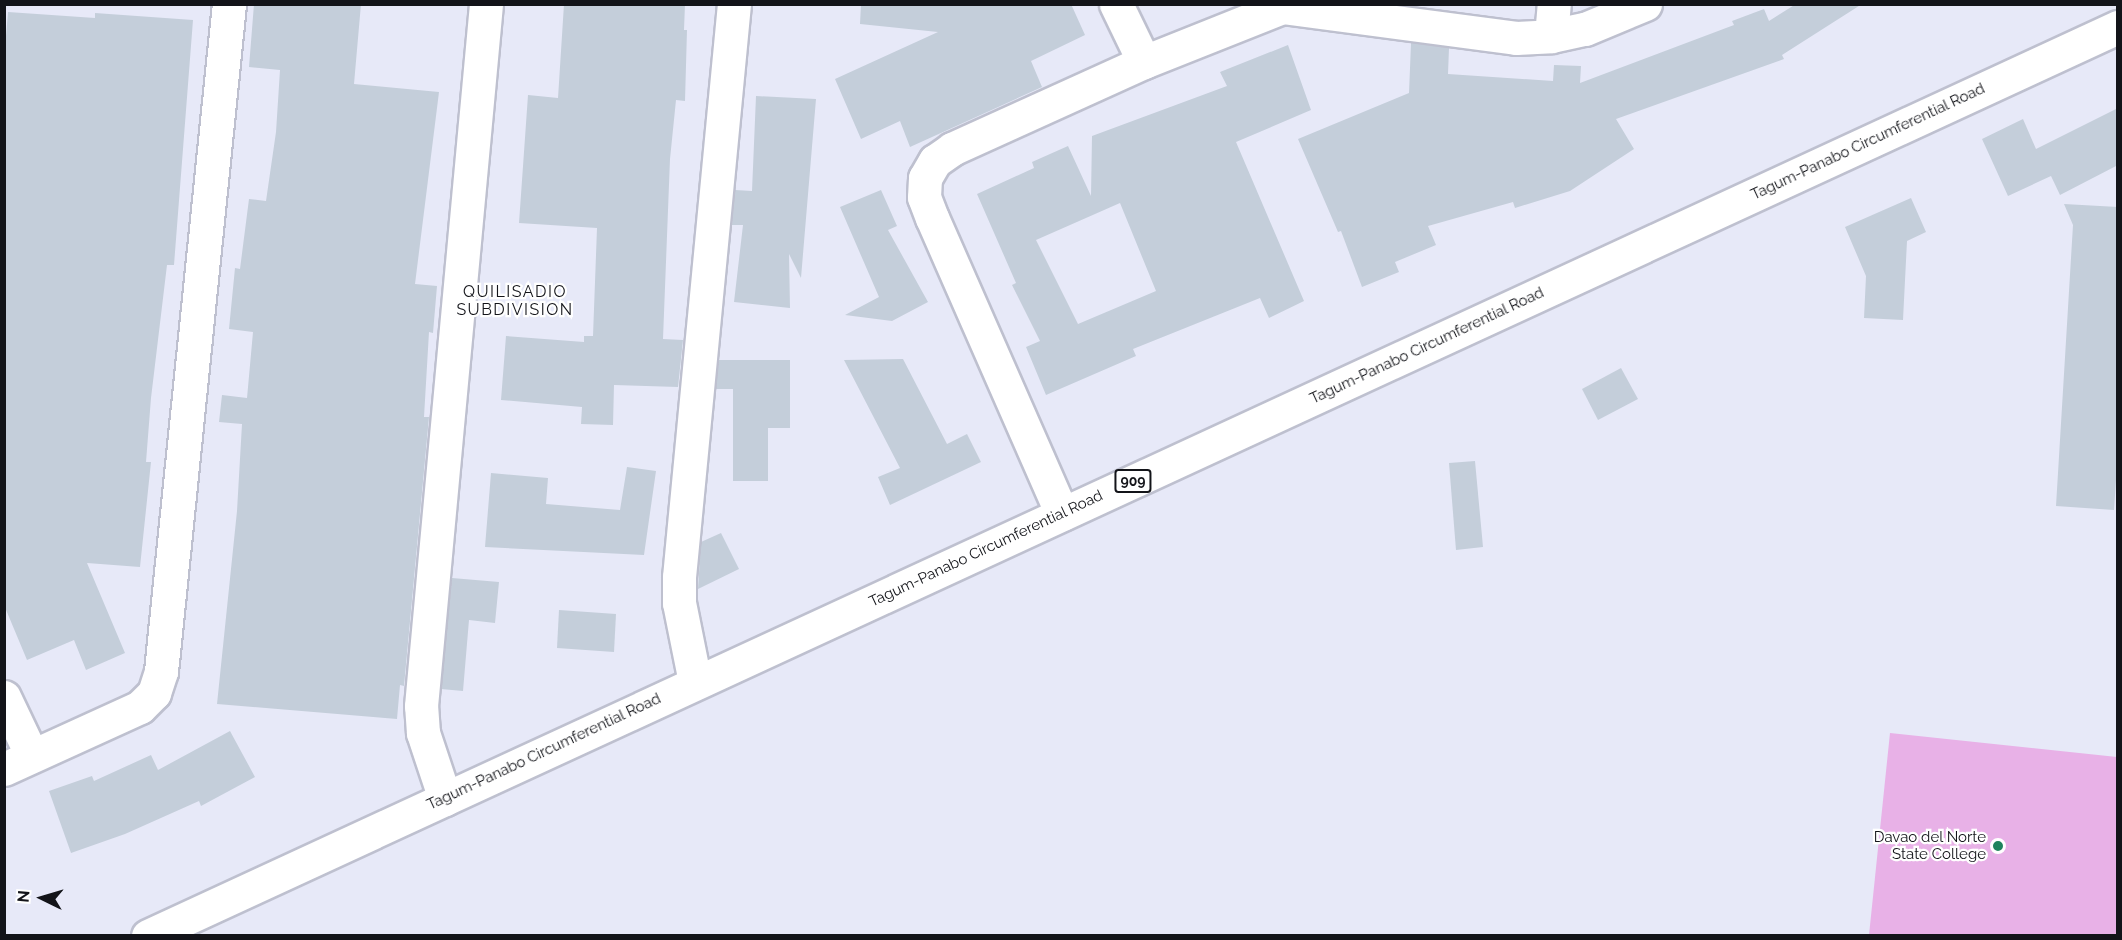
<!DOCTYPE html>
<html>
<head>
<meta charset="utf-8">
<style>
  body { margin:0 }
  #map { position:relative; width:2122px; height:940px; overflow:hidden; background:#e7e9f8; font-family:Raleway,sans-serif }
  div>[style] { position:absolute }
  .green>* { inset:0; background:#e8b1e7 }
  .building>* { inset:0; background:#c4ceda }
  .roads { filter:drop-shadow(2px 0 #bec0cf) drop-shadow(-2px 0 #bec0cf) drop-shadow(0 2px #bec0cf) drop-shadow(0 -2px #bec0cf) }
  .minor>* { height:33px; margin:-16.5px; padding:0 16.5px; transform-origin:16.5px; border-radius:16.5px; background:#fff }
  .primary>* { height:33px; margin:-16.5px; padding:0 16.5px; transform-origin:16.5px; border-radius:16.5px; background:#fff }
  .dots>* { width:16px; height:16px; translate:-50% -50%; box-sizing:border-box; border:3px solid #fff; border-radius:50% }
  span { translate:-50% -50%; white-space:nowrap; text-align:center; line-height:1.15; -webkit-text-stroke:4.5px #fff; paint-order:stroke }
  .shield-label span { padding:2px 4px; background:#fff; border:2px solid; border-radius:4px; -webkit-text-stroke-width:0 }
  .shield-label { font-size:14px; color:#131419; font-weight:700 }
  .street-label { font-size:15px; color:#131419 }
  .poi-label { font-size:15px; color:#131419 }
  .right { translate:-100% -50%; text-align:right }
  .neighbourhood-label { font-size:16px; color:#131419; letter-spacing:1.5px }
  .frame { position:absolute; inset:0; border:6px solid #131419; pointer-events:none }
  .north { position:absolute; left:12px; top:868px; width:60px; height:60px; -webkit-text-stroke:4px #fff; paint-order:stroke; rotate:275deg; font-size:16px; font-weight:700; line-height:24px; text-align:center; color:#131419 }
  .north::after { content:''; display:block; margin:auto; width:21px; height:27px; background:#131419; clip-path:polygon(50% 0,100% 100%,50% 72%,0 100%) }
</style>
</head>
<body>
<div id="map">
  <div class="green">
    <div style="clip-path:polygon(1890px 733px,2117px 757px,2117px 935px,1869px 935px)"></div>
  </div>
  <div class="building">
    <div style="clip-path:polygon(254px 4px,361px 4px,354px 84px,439px 92px,415px 284px,437px 286px,433px 333px,429px 332px,424px 417px,429px 417px,404px 686px,400px 685px,397px 719px,217px 704px,237px 511px,242px 424px,219px 422px,222px 395px,247px 398px,253px 332px,229px 329px,235px 268px,240px 269px,249px 199px,266px 201px,276px 132px,280px 70px,249px 67px)"></div>
    <div style="clip-path:polygon(564px 4px,685px 4px,684px 30px,687px 30px,685px 101px,676px 100px,670px 159px,663px 339px,683px 340px,678px 387px,614px 385px,613px 425px,581px 424px,582px 407px,501px 400px,506px 336px,584px 342px,584px 336px,593px 336px,597px 228px,519px 223px,528px 95px,558px 98px)"></div>
    <div style="clip-path:polygon(861px 4px,1071px 4px,1085px 35px,1031px 61px,1042px 87px,910px 147px,900px 121px,861px 139px,835px 79px,938px 32px,860px 24px)"></div>
    <div style="clip-path:polygon(1796px 4px,1862px 4px,1782px 55px,1784px 59px,1616px 119px,1634px 149px,1570px 191px,1515px 208px,1513px 202px,1428px 226px,1436px 245px,1395px 262px,1399px 272px,1362px 287px,1341px 231px,1338px 232px,1298px 139px,1409px 93px,1411px 43px,1449px 48px,1448px 74px,1553px 81px,1554px 65px,1581px 66px,1580px 83px,1734px 25px,1732px 21px,1764px 9px,1769px 21px)"></div>
    <div style="clip-path:polygon(8px 12px,95px 18px,95px 13px,193px 20px,174px 265px,167px 265px,151px 398px,146px 462px,151px 462px,140px 567px,87px 563px,125px 653px,86px 670px,74px 640px,27px 660px,4px 605px,4px 60px)"></div>
    <div style="clip-path:polygon(evenodd,1288px 45px,1311px 110px,1236px 142px,1304px 301px,1269px 318px,1260px 298px,1133px 349px,1136px 356px,1046px 395px,1026px 347px,1040px 341px,1012px 285px,1016px 283px,977px 194px,1034px 168px,1032px 162px,1068px 146px,1091px 196px,1092px 136px,1227px 86px,1220px 72px,1288px 45px,1120px 203px,1156px 291px,1078px 324px,1036px 240px,1120px 203px)"></div>
    <div style="clip-path:polygon(756px 96px,816px 99px,801px 278px,789px 254px,790px 308px,734px 302px,743px 225px,732px 225px,735px 190px,752px 191px)"></div>
    <div style="clip-path:polygon(2118px 108px,2118px 165px,2060px 195px,2051px 176px,2008px 196px,1982px 139px,2023px 119px,2036px 149px)"></div>
    <div style="clip-path:polygon(881px 190px,897px 226px,888px 230px,928px 302px,892px 321px,845px 315px,879px 297px,840px 207px)"></div>
    <div style="clip-path:polygon(1911px 198px,1926px 232px,1907px 241px,1903px 320px,1864px 318px,1866px 276px,1845px 227px)"></div>
    <div style="clip-path:polygon(2064px 204px,2118px 207px,2118px 451px,2114px 510px,2056px 506px,2073px 225px)"></div>
    <div style="clip-path:polygon(903px 359px,947px 444px,967px 434px,981px 462px,890px 505px,878px 477px,900px 468px,844px 360px)"></div>
    <div style="clip-path:polygon(719px 360px,790px 360px,790px 428px,768px 428px,768px 481px,733px 481px,733px 389px,716px 389px)"></div>
    <div style="clip-path:polygon(1621px 368px,1638px 399px,1598px 420px,1582px 389px)"></div>
    <div style="clip-path:polygon(1475px 461px,1483px 547px,1456px 550px,1449px 463px)"></div>
    <div style="clip-path:polygon(627px 467px,656px 471px,644px 555px,485px 547px,491px 473px,548px 478px,546px 504px,620px 510px)"></div>
    <div style="clip-path:polygon(721px 533px,739px 569px,698px 589px,701px 542px)"></div>
    <div style="clip-path:polygon(452px 578px,499px 582px,495px 623px,469px 620px,463px 691px,441px 689px)"></div>
    <div style="clip-path:polygon(559px 610px,616px 614px,614px 652px,557px 648px)"></div>
    <div style="clip-path:polygon(230px 731px,255px 777px,201px 806px,199px 801px,125px 834px,71px 853px,49px 791px,92px 776px,94px 781px,151px 755px,158px 770px)"></div>
  </div>
  <div class="roads">
    <div class="minor">
      <div style="left:1116px;top:4px;width:64px;rotate:64.2deg"></div>
      <div style="left:1551px;top:36px;width:32px;rotate:-85deg"></div>
      <div style="left:1062px;top:514px;width:323px;rotate:-113.7deg"></div>
      <div style="left:932px;top:218px;width:22px;rotate:-111deg"></div>
      <div style="left:924px;top:197px;width:19px;rotate:-87deg"></div>
      <div style="left:925px;top:178px;width:20px;rotate:-60deg"></div>
      <div style="left:935px;top:161px;width:21px;rotate:-35deg"></div>
      <div style="left:952px;top:149px;width:211px;rotate:-24.4deg"></div>
      <div style="left:1144px;top:62px;width:149px;rotate:-21.7deg"></div>
      <div style="left:1282px;top:7px;width:236px;rotate:7.5deg"></div>
      <div style="left:1516px;top:38px;width:35px;rotate:-3deg"></div>
      <div style="left:1551px;top:36px;width:35px;rotate:-12deg"></div>
      <div style="left:1585px;top:29px;width:65px;rotate:-22.6deg"></div>
      <div style="left:695px;top:682px;width:81px;rotate:-101.4deg"></div>
      <div style="left:679px;top:603px;width:26px;rotate:-90deg"></div>
      <div style="left:679px;top:577px;width:576px;rotate:-84.52deg"></div>
      <div style="left:4px;top:697px;width:65px;rotate:64.6deg"></div>
      <div style="left:4px;top:769px;width:149px;rotate:-24.5deg"></div>
      <div style="left:140px;top:707px;width:20px;rotate:-45deg"></div>
      <div style="left:154px;top:693px;width:23px;rotate:-72deg"></div>
      <div style="left:161px;top:671px;width:670px;rotate:-84.18deg"></div>
      <div style="left:445px;top:799px;width:70px;rotate:-108.4deg"></div>
      <div style="left:423px;top:733px;width:27px;rotate:-94deg"></div>
      <div style="left:421px;top:706px;width:705px;rotate:-84.71deg"></div>
    </div>
    <div class="primary">
      <div style="left:148px;top:936px;width:2170px;rotate:-24.77deg"></div>
    </div>
  </div>
  <div class="dots">
    <div style="left:1998px;top:846px;background:#1e835d"></div>
  </div>
  <div class="shield-label">
    <span style="left:1133px;top:481px">909</span>
  </div>
  <div class="street-label">
    <span style="left:1868px;top:142px;rotate:-25deg">Tagum-Panabo Circumferential Road</span>
    <span style="left:1427px;top:346px;rotate:-25deg">Tagum-Panabo Circumferential Road</span>
    <span style="left:986px;top:549px;rotate:-25deg">Tagum-Panabo Circumferential Road</span>
    <span style="left:544px;top:752px;rotate:-25deg">Tagum-Panabo Circumferential Road</span>
  </div>
  <div class="poi-label">
    <span class="right" style="left:1986px;top:846px">Davao del Norte<br>State College</span>
  </div>
  <div class="neighbourhood-label">
    <span style="left:515px;top:301px">QUILISADIO<br>SUBDIVISION</span>
  </div>
  <div class="frame"></div>
  <div class="north">N</div>
</div>
</body>
</html>
